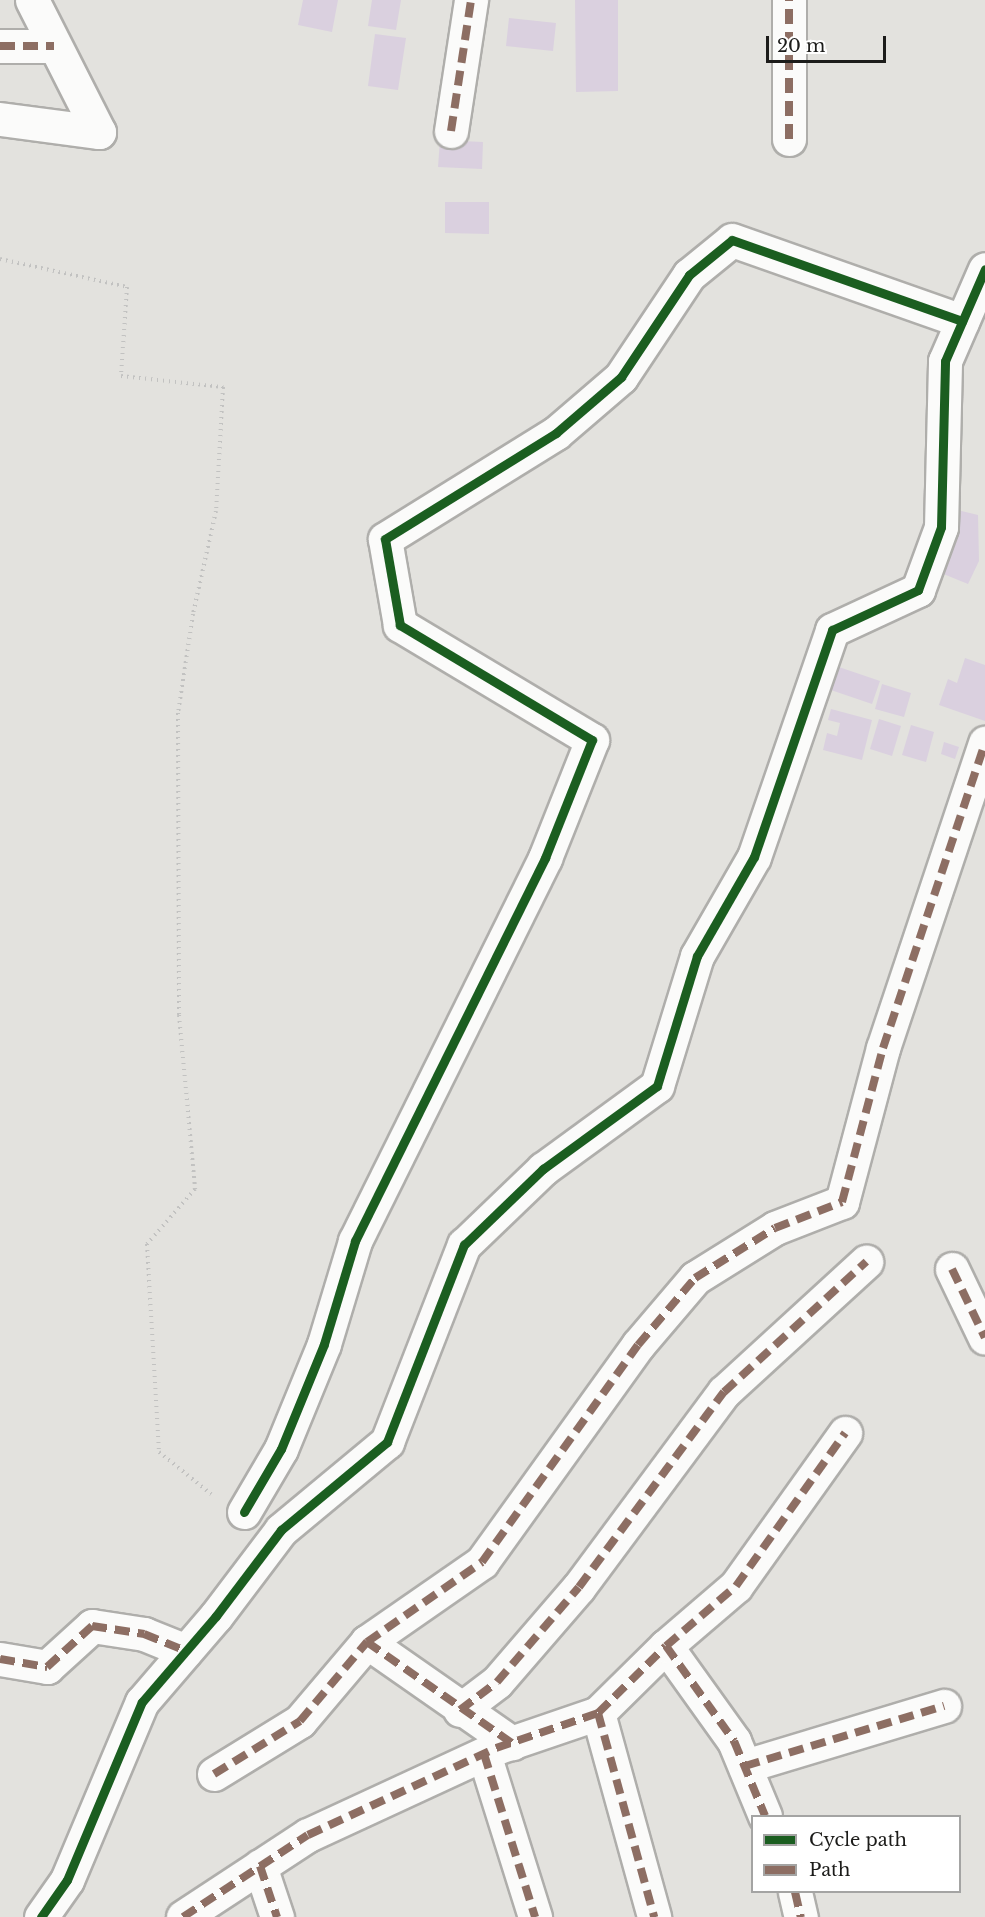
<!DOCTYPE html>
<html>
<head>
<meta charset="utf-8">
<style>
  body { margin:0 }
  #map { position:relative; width:985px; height:1917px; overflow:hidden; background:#e3e2de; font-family:"Libre Baskerville",serif }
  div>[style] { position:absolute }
  .building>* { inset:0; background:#dad0df }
  .path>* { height:4px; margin-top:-2px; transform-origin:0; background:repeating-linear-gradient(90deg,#c2c2c1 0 1.5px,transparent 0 6px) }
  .roads { filter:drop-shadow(2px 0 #afaeab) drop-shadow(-2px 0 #afaeab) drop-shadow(0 2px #afaeab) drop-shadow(0 -2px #afaeab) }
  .minor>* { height:33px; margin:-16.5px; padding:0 16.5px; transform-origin:16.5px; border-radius:16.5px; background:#fbfbfa }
  .quiet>* { height:8px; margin-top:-4px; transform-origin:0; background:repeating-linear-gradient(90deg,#8d6e63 0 15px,transparent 0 23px) }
  .cycleway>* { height:9px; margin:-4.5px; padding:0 4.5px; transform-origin:4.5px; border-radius:4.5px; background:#1b5e20 }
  span { translate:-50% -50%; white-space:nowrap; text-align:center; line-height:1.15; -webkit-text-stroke:4.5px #fff; paint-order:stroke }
  .legend { position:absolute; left:751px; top:1815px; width:210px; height:78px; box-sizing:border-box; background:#fff; border:2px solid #a4a4a3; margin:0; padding:8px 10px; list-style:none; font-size:18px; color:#1c1c1a }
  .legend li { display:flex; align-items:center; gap:12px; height:30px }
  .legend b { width:30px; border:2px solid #a4a4a3 }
  .scale { position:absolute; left:766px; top:36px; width:120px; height:27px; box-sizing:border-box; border:3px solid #1c1c1a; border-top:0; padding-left:8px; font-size:18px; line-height:21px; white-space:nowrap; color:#1c1c1a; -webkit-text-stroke:4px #fff; paint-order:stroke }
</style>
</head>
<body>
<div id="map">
  <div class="building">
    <div style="clip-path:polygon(303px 0,338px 0,332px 32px,298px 25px)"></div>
    <div style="clip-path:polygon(372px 0,401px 0,396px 30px,368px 26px)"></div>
    <div style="clip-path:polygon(575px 0,618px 0,618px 91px,576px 92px)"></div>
    <div style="clip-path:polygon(509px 18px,556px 23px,553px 51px,506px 46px)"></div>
    <div style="clip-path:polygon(375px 34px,406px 38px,398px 90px,368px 86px)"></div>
    <div style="clip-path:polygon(440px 140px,483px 142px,482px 169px,438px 167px)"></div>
    <div style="clip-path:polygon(445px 202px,489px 202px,489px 234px,445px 233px)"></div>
    <div style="clip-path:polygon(945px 507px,978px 515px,979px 561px,968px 584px,941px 573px)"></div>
    <div style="clip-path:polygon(965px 658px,985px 665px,985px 721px,939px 705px,948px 679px,957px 683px)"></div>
    <div style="clip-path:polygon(833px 665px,880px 681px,872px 704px,825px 688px)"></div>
    <div style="clip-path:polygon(882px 684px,911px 693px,904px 717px,875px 709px)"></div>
    <div style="clip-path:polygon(831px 709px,872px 720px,862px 760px,823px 750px,827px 733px,837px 736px,840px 723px,828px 720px)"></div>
    <div style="clip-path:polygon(879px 719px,901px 726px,892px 756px,870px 749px)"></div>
    <div style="clip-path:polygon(911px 725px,934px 732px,926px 762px,902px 755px)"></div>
    <div style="clip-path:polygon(944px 742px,959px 747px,955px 759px,941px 754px)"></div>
  </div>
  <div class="path">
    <div style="left:0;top:259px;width:130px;rotate:12.4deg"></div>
    <div style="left:127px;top:287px;width:89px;rotate:93.9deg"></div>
    <div style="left:121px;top:376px;width:103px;rotate:6.2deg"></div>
    <div style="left:223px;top:387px;width:124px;rotate:93.2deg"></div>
    <div style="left:216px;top:511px;width:106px;rotate:102.6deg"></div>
    <div style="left:193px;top:614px;width:100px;rotate:98.6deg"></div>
    <div style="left:178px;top:713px;width:302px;rotate:89.8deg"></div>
    <div style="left:179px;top:1015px;width:175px;rotate:84.7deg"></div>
    <div style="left:195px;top:1189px;width:73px;rotate:131.1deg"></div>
    <div style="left:147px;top:1244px;width:208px;rotate:86.7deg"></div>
    <div style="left:159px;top:1452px;width:67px;rotate:38.9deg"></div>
  </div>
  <div class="roads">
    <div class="minor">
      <div style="left:32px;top:0;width:148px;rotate:63.1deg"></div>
      <div style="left:0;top:46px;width:54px"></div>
      <div style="left:0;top:119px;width:100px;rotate:7.5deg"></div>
      <div style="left:451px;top:131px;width:133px;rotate:-81.3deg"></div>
      <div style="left:789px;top:139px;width:139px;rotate:-90deg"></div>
      <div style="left:952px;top:1269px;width:76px;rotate:64.4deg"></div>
      <div style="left:244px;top:1512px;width:73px;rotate:-59.6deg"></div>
      <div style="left:281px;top:1449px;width:113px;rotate:-67.7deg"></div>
      <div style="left:324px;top:1344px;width:108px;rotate:-73.2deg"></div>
      <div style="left:355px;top:1241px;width:428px;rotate:-63.6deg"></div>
      <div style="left:545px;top:858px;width:127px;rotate:-68.3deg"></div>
      <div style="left:592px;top:740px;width:224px;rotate:-149.1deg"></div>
      <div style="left:400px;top:625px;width:87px;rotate:-99.9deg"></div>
      <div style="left:385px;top:539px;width:201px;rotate:-31.8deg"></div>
      <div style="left:556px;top:433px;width:86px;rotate:-40.7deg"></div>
      <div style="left:621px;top:377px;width:123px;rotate:-56.3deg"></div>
      <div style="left:689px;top:275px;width:55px;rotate:-39.1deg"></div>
      <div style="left:732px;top:240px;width:244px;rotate:19.4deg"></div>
      <div style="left:367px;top:1642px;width:177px;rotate:34.9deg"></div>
      <div style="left:666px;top:1646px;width:117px;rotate:54.4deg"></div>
      <div style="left:734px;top:1741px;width:81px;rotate:67.5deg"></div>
      <div style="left:0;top:1659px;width:48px;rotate:9.7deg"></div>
      <div style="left:47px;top:1667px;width:61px;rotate:-42.3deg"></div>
      <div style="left:92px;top:1626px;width:53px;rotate:8.7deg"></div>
      <div style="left:144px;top:1634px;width:45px;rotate:22deg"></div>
      <div style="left:460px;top:1710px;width:46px;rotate:-37.1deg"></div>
      <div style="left:497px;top:1682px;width:125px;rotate:-49.2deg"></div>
      <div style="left:579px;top:1587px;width:243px;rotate:-53.4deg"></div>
      <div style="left:724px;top:1392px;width:193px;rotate:-42.5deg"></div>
      <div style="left:598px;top:1713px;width:212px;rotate:74.6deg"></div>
      <div style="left:484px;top:1754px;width:171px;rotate:72.6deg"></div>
      <div style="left:745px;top:1766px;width:208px;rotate:-16.8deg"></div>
      <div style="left:214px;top:1774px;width:101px;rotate:-31.6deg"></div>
      <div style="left:300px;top:1721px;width:104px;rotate:-49.7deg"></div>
      <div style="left:367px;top:1642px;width:140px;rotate:-34.8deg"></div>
      <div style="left:482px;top:1562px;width:267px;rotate:-54.3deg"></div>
      <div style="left:638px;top:1345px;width:88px;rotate:-49.6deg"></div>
      <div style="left:695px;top:1278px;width:94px;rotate:-32deg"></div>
      <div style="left:775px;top:1228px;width:72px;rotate:-21.2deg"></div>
      <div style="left:842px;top:1202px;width:159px;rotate:-75.1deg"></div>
      <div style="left:883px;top:1048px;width:322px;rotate:-71.5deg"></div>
      <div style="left:260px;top:1866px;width:54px;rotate:71.6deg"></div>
      <div style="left:795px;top:1892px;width:26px;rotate:77deg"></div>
      <div style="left:41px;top:1917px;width:45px;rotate:-54.9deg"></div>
      <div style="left:67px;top:1880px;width:193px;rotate:-67.2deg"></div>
      <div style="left:142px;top:1702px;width:113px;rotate:-49.3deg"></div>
      <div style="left:216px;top:1616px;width:108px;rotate:-52.9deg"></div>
      <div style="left:281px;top:1530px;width:138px;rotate:-39.7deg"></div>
      <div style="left:387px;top:1442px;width:212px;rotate:-68.7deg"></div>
      <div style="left:464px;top:1245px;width:110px;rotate:-43.9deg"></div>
      <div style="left:543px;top:1169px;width:141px;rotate:-36.1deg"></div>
      <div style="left:657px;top:1086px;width:136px;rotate:-72.9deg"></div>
      <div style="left:697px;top:956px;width:114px;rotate:-60.1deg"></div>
      <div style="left:754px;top:857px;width:240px;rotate:-71deg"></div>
      <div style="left:832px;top:630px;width:95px;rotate:-24.9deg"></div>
      <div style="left:918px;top:590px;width:67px;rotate:-69.9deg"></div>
      <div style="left:941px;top:527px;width:166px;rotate:-88.6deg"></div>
      <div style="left:945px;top:361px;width:100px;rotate:-66.5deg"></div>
      <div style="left:183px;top:1917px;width:149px;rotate:-33.3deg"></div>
      <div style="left:308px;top:1835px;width:207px;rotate:-24.8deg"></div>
      <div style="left:496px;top:1748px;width:108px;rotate:-18.9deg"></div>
      <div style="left:598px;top:1713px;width:95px;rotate:-44.6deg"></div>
      <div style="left:666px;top:1646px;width:92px;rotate:-40.6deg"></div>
      <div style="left:736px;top:1586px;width:188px;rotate:-54.5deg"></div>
    </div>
  </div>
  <div class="quiet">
    <div style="left:0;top:46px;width:54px"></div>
    <div style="left:451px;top:131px;width:133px;rotate:-81.3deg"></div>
    <div style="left:789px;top:139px;width:139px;rotate:-90deg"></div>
    <div style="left:952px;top:1269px;width:76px;rotate:64.4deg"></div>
    <div style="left:367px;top:1642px;width:177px;rotate:34.9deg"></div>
    <div style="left:666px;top:1646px;width:117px;rotate:54.4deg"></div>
    <div style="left:734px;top:1741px;width:81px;rotate:67.5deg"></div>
    <div style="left:0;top:1659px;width:48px;rotate:9.7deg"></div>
    <div style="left:47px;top:1667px;width:61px;rotate:-42.3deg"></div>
    <div style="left:92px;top:1626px;width:53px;rotate:8.7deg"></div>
    <div style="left:144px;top:1634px;width:45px;rotate:22deg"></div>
    <div style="left:460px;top:1710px;width:46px;rotate:-37.1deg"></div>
    <div style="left:497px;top:1682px;width:125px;rotate:-49.2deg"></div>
    <div style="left:579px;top:1587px;width:243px;rotate:-53.4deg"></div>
    <div style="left:724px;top:1392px;width:193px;rotate:-42.5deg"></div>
    <div style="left:598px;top:1713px;width:212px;rotate:74.6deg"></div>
    <div style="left:484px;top:1754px;width:171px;rotate:72.6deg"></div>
    <div style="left:745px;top:1766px;width:208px;rotate:-16.8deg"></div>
    <div style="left:214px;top:1774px;width:101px;rotate:-31.6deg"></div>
    <div style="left:300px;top:1721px;width:104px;rotate:-49.7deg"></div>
    <div style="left:367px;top:1642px;width:140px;rotate:-34.8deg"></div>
    <div style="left:482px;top:1562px;width:267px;rotate:-54.3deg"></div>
    <div style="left:638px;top:1345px;width:88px;rotate:-49.6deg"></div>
    <div style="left:695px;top:1278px;width:94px;rotate:-32deg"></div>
    <div style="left:775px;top:1228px;width:72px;rotate:-21.2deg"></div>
    <div style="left:842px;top:1202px;width:159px;rotate:-75.1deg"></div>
    <div style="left:883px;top:1048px;width:322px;rotate:-71.5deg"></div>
    <div style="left:260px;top:1866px;width:54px;rotate:71.6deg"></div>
    <div style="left:795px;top:1892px;width:26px;rotate:77deg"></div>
    <div style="left:183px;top:1917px;width:149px;rotate:-33.3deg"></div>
    <div style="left:308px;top:1835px;width:207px;rotate:-24.8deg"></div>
    <div style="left:496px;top:1748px;width:108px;rotate:-18.9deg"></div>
    <div style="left:598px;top:1713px;width:95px;rotate:-44.6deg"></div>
    <div style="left:666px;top:1646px;width:92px;rotate:-40.6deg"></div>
    <div style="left:736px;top:1586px;width:188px;rotate:-54.5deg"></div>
  </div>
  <div class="cycleway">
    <div style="left:244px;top:1512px;width:73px;rotate:-59.6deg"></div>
    <div style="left:281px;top:1449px;width:113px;rotate:-67.7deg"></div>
    <div style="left:324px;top:1344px;width:108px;rotate:-73.2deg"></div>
    <div style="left:355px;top:1241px;width:428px;rotate:-63.6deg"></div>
    <div style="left:545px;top:858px;width:127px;rotate:-68.3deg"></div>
    <div style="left:592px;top:740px;width:224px;rotate:-149.1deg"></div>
    <div style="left:400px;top:625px;width:87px;rotate:-99.9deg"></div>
    <div style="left:385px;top:539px;width:201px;rotate:-31.8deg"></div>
    <div style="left:556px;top:433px;width:86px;rotate:-40.7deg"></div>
    <div style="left:621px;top:377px;width:123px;rotate:-56.3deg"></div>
    <div style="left:689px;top:275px;width:55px;rotate:-39.1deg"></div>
    <div style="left:732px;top:240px;width:244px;rotate:19.4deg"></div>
    <div style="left:41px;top:1917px;width:45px;rotate:-54.9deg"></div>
    <div style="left:67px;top:1880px;width:193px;rotate:-67.2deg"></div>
    <div style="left:142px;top:1702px;width:113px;rotate:-49.3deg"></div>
    <div style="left:216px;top:1616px;width:108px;rotate:-52.9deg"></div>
    <div style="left:281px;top:1530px;width:138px;rotate:-39.7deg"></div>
    <div style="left:387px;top:1442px;width:212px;rotate:-68.7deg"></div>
    <div style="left:464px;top:1245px;width:110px;rotate:-43.9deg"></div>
    <div style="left:543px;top:1169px;width:141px;rotate:-36.1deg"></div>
    <div style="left:657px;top:1086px;width:136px;rotate:-72.9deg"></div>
    <div style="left:697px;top:956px;width:114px;rotate:-60.1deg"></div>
    <div style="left:754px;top:857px;width:240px;rotate:-71deg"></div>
    <div style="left:832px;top:630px;width:95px;rotate:-24.9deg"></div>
    <div style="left:918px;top:590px;width:67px;rotate:-69.9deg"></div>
    <div style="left:941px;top:527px;width:166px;rotate:-88.6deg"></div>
    <div style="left:945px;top:361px;width:100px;rotate:-66.5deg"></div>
  </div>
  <ul class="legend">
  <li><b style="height:8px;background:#1b5e20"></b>Cycle path</li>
  <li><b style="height:8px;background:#8d6e63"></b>Path</li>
  </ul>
  <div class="scale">20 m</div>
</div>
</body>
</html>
